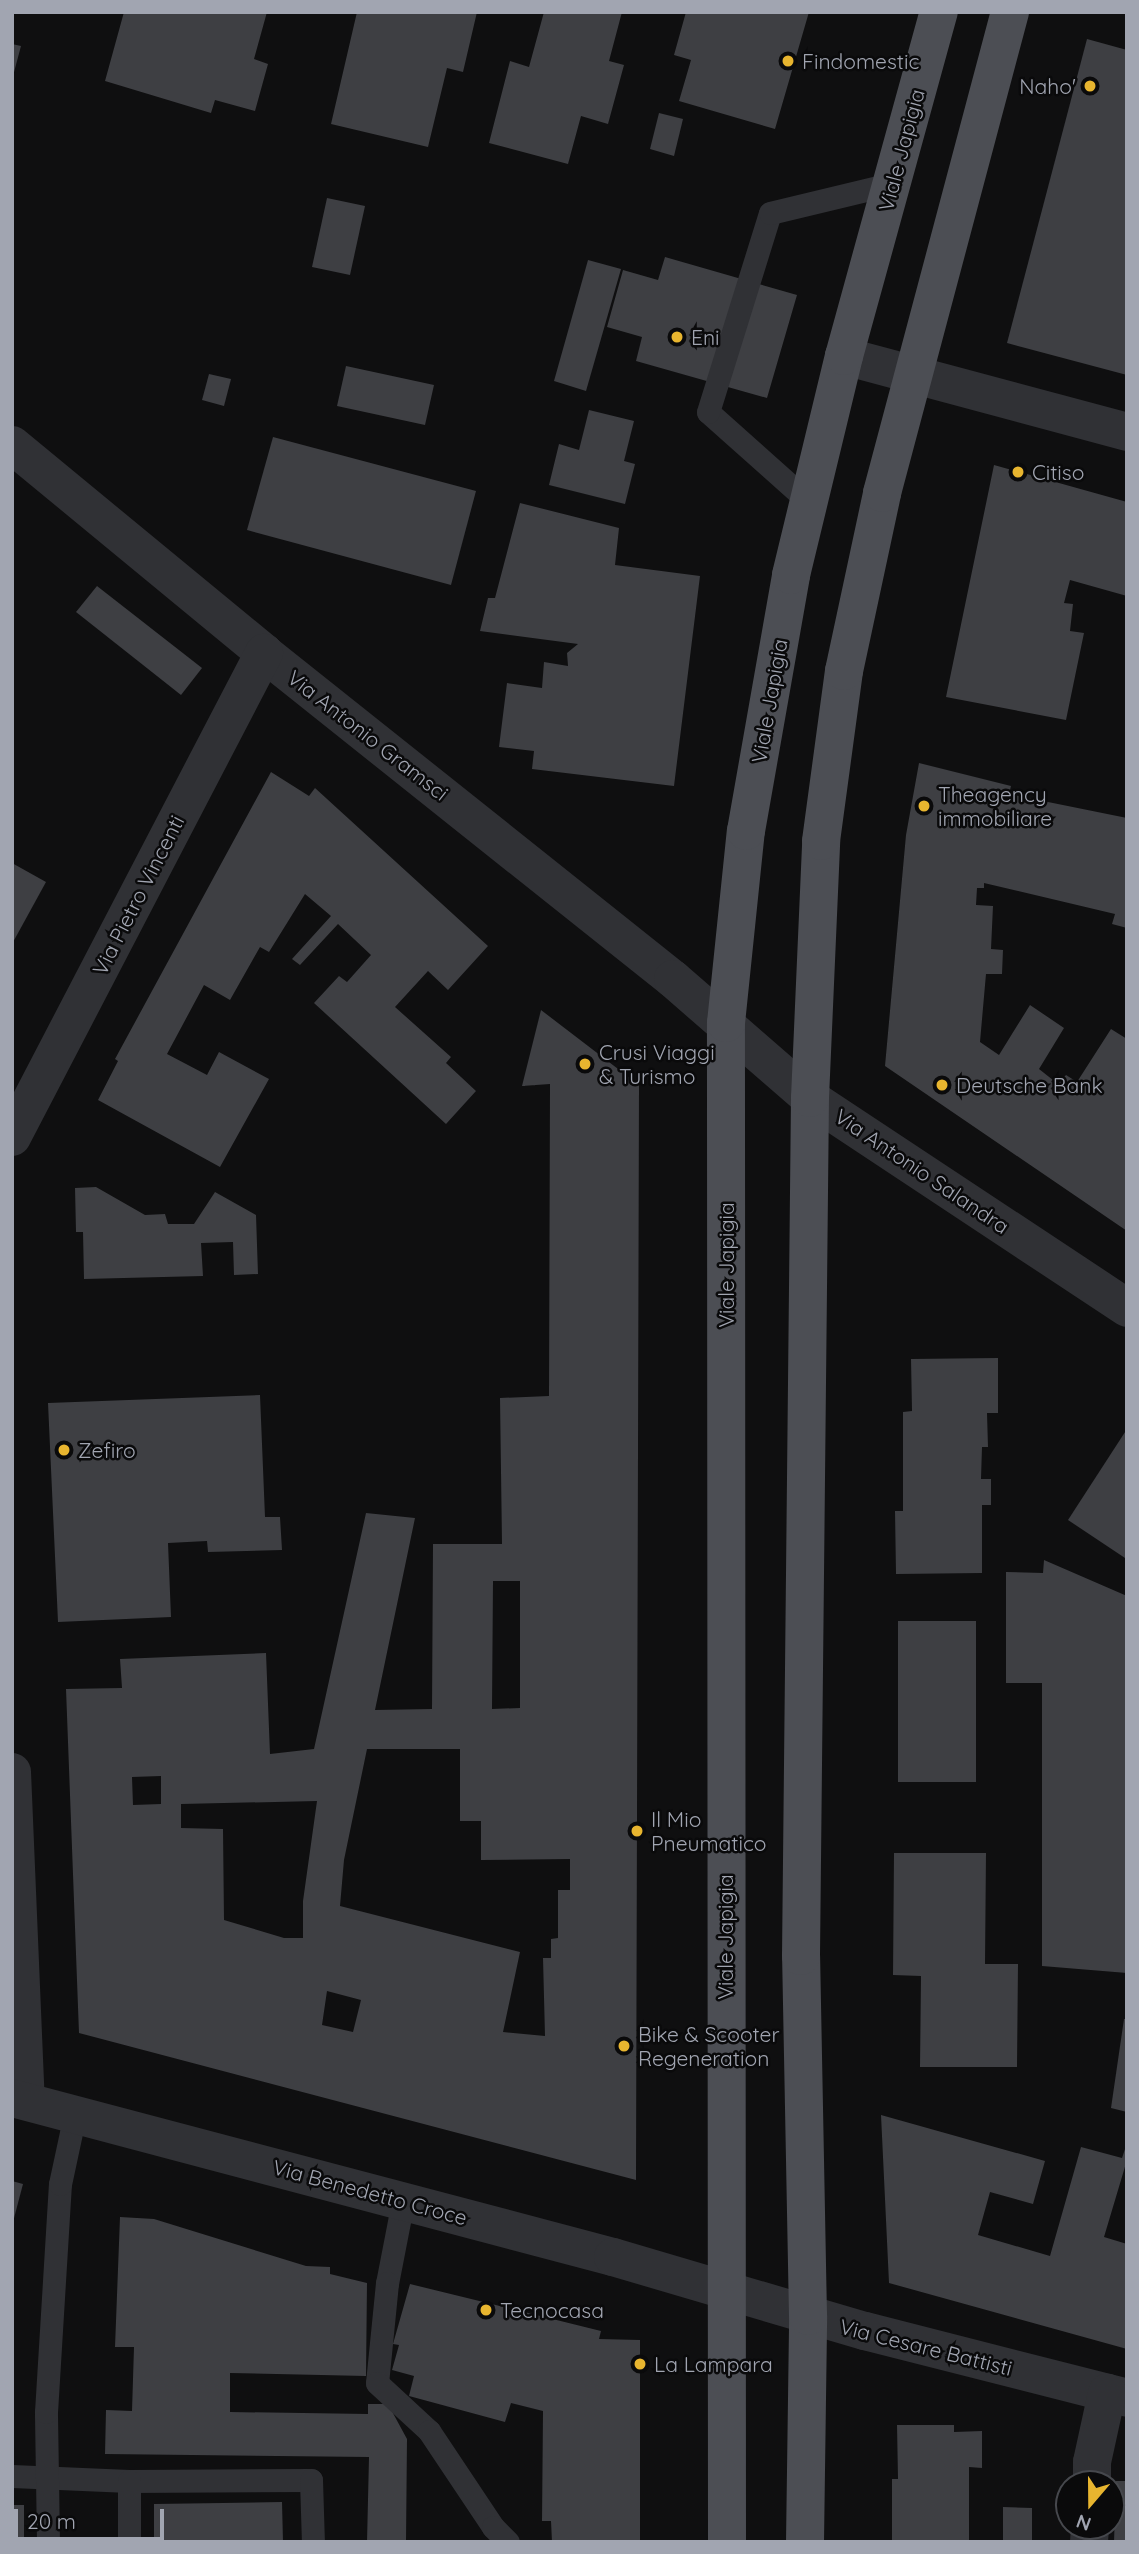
<!DOCTYPE html>
<html>
<head>
<meta charset="utf-8">
<style>
  body { margin:0 }
  #map { position:relative; width:1139px; height:2554px; overflow:hidden; background:#0f0f10; font-family:Quicksand,sans-serif }
  div>[style] { position:absolute }
  .building>* { inset:0; background:#3e3f43 }
  .service>* { height:23px; margin:-11.5px; padding:0 11.5px; transform-origin:11.5px; border-radius:11.5px; background:#303135 }
  .minor>* { height:38px; margin:-19px; padding:0 19px; transform-origin:19px; border-radius:19px; background:#303135 }
  .primary>* { height:38px; margin:-19px; padding:0 19px; transform-origin:19px; border-radius:19px; background:#4c4e54 }
  .dots>* { width:19px; height:19px; translate:-50% -50%; box-sizing:border-box; border:4px solid #0a0a0b; border-radius:50% }
  span { translate:-50% -50%; white-space:nowrap; text-align:center; line-height:1.15; -webkit-text-stroke:5px #0a0a0b; paint-order:stroke }
  .poi-label { font-size:21px; color:#a1a5b1 }
  .left { translate:0 -50%; text-align:left }
  .right { translate:-100% -50%; text-align:right }
  .street-label { font-size:21px; color:#a1a5b1 }
  .frame { position:absolute; inset:0; border:14px solid #a1a5b1; pointer-events:none }
  .north { position:absolute; left:1055px; top:2470px; width:70px; height:70px; box-sizing:border-box; background:#0a0a0b; border:2px solid #46484d; border-radius:50%; rotate:200deg; font-size:19px; font-weight:700; line-height:28px; text-align:center; color:#a1a5b1 }
  .north::after { content:''; display:block; margin:auto; width:24px; height:32px; background:#e8b52f; clip-path:polygon(50% 0,100% 100%,50% 72%,0 100%) }
  .scale { position:absolute; left:14px; top:2509px; width:150px; height:32px; box-sizing:border-box; border:4px solid #a1a5b1; border-top:0; padding-left:9px; font-size:21px; line-height:24px; white-space:nowrap; color:#a1a5b1; -webkit-text-stroke:5px #0a0a0b; paint-order:stroke }
</style>
</head>
<body>
<div id="map">
  <div class="building">
    <div style="clip-path:polygon(124px 12px,267px 12px,254px 59px,268px 64px,255px 111px,215px 100px,211px 113px,105px 81px)"></div>
    <div style="clip-path:polygon(357px 12px,477px 12px,463px 72px,447px 68px,428px 147px,331px 124px)"></div>
    <div style="clip-path:polygon(544px 12px,622px 12px,609px 61px,624px 65px,608px 124px,581px 116px,568px 164px,489px 143px,510px 61px,529px 67px)"></div>
    <div style="clip-path:polygon(686px 12px,809px 12px,775px 129px,679px 101px,691px 60px,674px 55px)"></div>
    <div style="clip-path:polygon(1087px 39px,1127px 50px,1127px 375px,1007px 343px)"></div>
    <div style="clip-path:polygon(12px 44px,21px 46px,13px 76px,12px 76px)"></div>
    <div style="clip-path:polygon(659px 113px,683px 119px,674px 156px,650px 149px)"></div>
    <div style="clip-path:polygon(327px 198px,365px 206px,350px 275px,312px 267px)"></div>
    <div style="clip-path:polygon(665px 257px,797px 295px,767px 398px,636px 361px,642px 337px,607px 327px,623px 270px,658px 280px)"></div>
    <div style="clip-path:polygon(588px 260px,621px 269px,586px 391px,554px 381px)"></div>
    <div style="clip-path:polygon(346px 366px,434px 385px,425px 425px,337px 406px)"></div>
    <div style="clip-path:polygon(209px 374px,231px 379px,224px 406px,202px 400px)"></div>
    <div style="clip-path:polygon(589px 410px,634px 421px,624px 461px,635px 464px,625px 504px,549px 485px,559px 444px,579px 450px)"></div>
    <div style="clip-path:polygon(273px 437px,476px 491px,451px 585px,247px 530px)"></div>
    <div style="clip-path:polygon(994px 465px,1127px 502px,1127px 596px,1070px 580px,1064px 603px,1073px 604px,1070px 631px,1084px 633px,1066px 720px,946px 697px)"></div>
    <div style="clip-path:polygon(520px 503px,619px 528px,615px 565px,700px 576px,674px 786px,532px 769px,534px 751px,499px 747px,507px 683px,542px 688px,544px 662px,568px 666px,567px 653px,578px 644px,480px 631px,488px 598px,495px 598px)"></div>
    <div style="clip-path:polygon(97px 586px,202px 668px,181px 695px,76px 612px)"></div>
    <div style="clip-path:polygon(919px 763px,1011px 786px,1009px 794px,1127px 818px,1127px 928px,1112px 924px,1115px 914px,984px 883px,984px 888px,977px 888px,976px 905px,993px 906px,991px 949px,1003px 950px,1002px 974px,986px 974px,980px 1042px,999px 1055px,1030px 1005px,1064px 1028px,1039px 1069px,1058px 1084px,1066px 1075px,1077px 1082px,1111px 1029px,1127px 1039px,1127px 1231px,885px 1066px,906px 835px)"></div>
    <div style="clip-path:polygon(271px 772px,309px 796px,315px 788px,488px 946px,448px 990px,428px 971px,395px 1007px,451px 1057px,446px 1063px,476px 1091px,446px 1124px,314px 1003px,339px 976px,347px 982px,371px 955px,338px 924px,300px 965px,292px 959px,331px 916px,305px 894px,269px 952px,260px 947px,230px 1000px,204px 985px,167px 1054px,207px 1075px,219px 1052px,269px 1079px,220px 1167px,98px 1100px,118px 1061px,115px 1059px)"></div>
    <div style="clip-path:polygon(12px 863px,46px 882px,12px 944px)"></div>
    <div style="clip-path:polygon(evenodd,541px 1010px,639px 1085px,636px 2180px,79px 2033px,66px 1689px,122px 1688px,120px 1659px,266px 1653px,270px 1754px,314px 1749px,366px 1513px,415px 1518px,375px 1710px,432px 1709px,433px 1544px,502px 1544px,500px 1398px,549px 1396px,550px 1084px,522px 1086px,541px 1010px,493px 1581px,520px 1581px,520px 1708px,492px 1709px,493px 1581px,541px 1010px,367px 1749px,460px 1749px,460px 1821px,481px 1821px,481px 1860px,570px 1859px,570px 1890px,558px 1890px,558px 1938px,551px 1939px,551px 1958px,543px 1958px,545px 2036px,503px 2032px,520px 1952px,340px 1906px,344px 1860px,367px 1749px,541px 1010px,161px 1776px,161px 1804px,133px 1805px,132px 1777px,161px 1776px,541px 1010px,317px 1801px,303px 1901px,303px 1938px,284px 1938px,224px 1920px,223px 1829px,181px 1828px,181px 1804px,317px 1801px,541px 1010px,327px 1991px,361px 2000px,353px 2032px,322px 2025px,327px 1991px)"></div>
    <div style="clip-path:polygon(96px 1187px,145px 1215px,165px 1214px,168px 1224px,194px 1224px,215px 1192px,256px 1215px,258px 1274px,234px 1275px,233px 1242px,201px 1243px,203px 1276px,84px 1279px,83px 1232px,76px 1232px,75px 1188px)"></div>
    <div style="clip-path:polygon(998px 1358px,998px 1413px,987px 1413px,988px 1447px,982px 1447px,981px 1479px,991px 1479px,991px 1505px,982px 1505px,982px 1573px,896px 1574px,895px 1511px,903px 1511px,903px 1412px,912px 1411px,911px 1359px)"></div>
    <div style="clip-path:polygon(260px 1395px,265px 1517px,280px 1517px,282px 1550px,208px 1552px,207px 1541px,168px 1543px,171px 1617px,58px 1622px,48px 1403px)"></div>
    <div style="clip-path:polygon(1127px 1429px,1127px 1555px,1125px 1558px,1068px 1520px)"></div>
    <div style="clip-path:polygon(1044px 1560px,1127px 1596px,1127px 1973px,1042px 1966px,1042px 1683px,1006px 1683px,1006px 1572px,1043px 1573px)"></div>
    <div style="clip-path:polygon(898px 1621px,976px 1621px,976px 1782px,898px 1782px)"></div>
    <div style="clip-path:polygon(894px 1853px,986px 1853px,985px 1964px,1018px 1964px,1017px 2067px,920px 2067px,921px 1976px,893px 1975px)"></div>
    <div style="clip-path:polygon(1124px 2019px,1127px 2019px,1127px 2112px,1111px 2108px)"></div>
    <div style="clip-path:polygon(881px 2115px,1045px 2161px,1033px 2204px,990px 2192px,978px 2235px,1050px 2256px,1081px 2147px,1122px 2158px,1127px 2143px,1127px 2160px,1104px 2237px,1127px 2244px,1127px 2349px,889px 2283px)"></div>
    <div style="clip-path:polygon(12px 2181px,23px 2184px,13px 2222px,12px 2222px)"></div>
    <div style="clip-path:polygon(120px 2217px,154px 2219px,306px 2266px,330px 2267px,330px 2274px,367px 2283px,366px 2376px,230px 2373px,230px 2412px,368px 2414px,368px 2404px,388px 2404px,407px 2439px,406px 2542px,367px 2542px,369px 2457px,105px 2454px,106px 2410px,132px 2411px,134px 2347px,115px 2347px)"></div>
    <div style="clip-path:polygon(410px 2284px,601px 2331px,599px 2339px,640px 2340px,640px 2542px,552px 2542px,551px 2521px,542px 2521px,543px 2411px,511px 2403px,505px 2422px,409px 2396px,414px 2376px,392px 2370px,399px 2345px,393px 2344px)"></div>
    <div style="clip-path:polygon(897px 2425px,954px 2425px,954px 2432px,982px 2431px,982px 2468px,969px 2467px,969px 2542px,892px 2542px,892px 2479px,898px 2479px)"></div>
    <div style="clip-path:polygon(1116px 2481px,1127px 2481px,1127px 2542px,1114px 2542px)"></div>
    <div style="clip-path:polygon(282px 2502px,283px 2542px,154px 2542px,154px 2504px)"></div>
    <div style="clip-path:polygon(12px 2505px,24px 2505px,24px 2542px,12px 2542px)"></div>
    <div style="clip-path:polygon(1003px 2507px,1032px 2508px,1032px 2542px,1003px 2542px)"></div>
  </div>
  <div class="service">
    <div style="left:809px;top:502px;width:135px;rotate:-138.3deg"></div>
    <div style="left:708px;top:412px;width:208px;rotate:-72.7deg"></div>
    <div style="left:770px;top:213px;width:124px;rotate:-13.5deg"></div>
    <div style="left:403px;top:2201px;width:84px;rotate:101deg"></div>
    <div style="left:387px;top:2283px;width:100px;rotate:95.7deg"></div>
    <div style="left:377px;top:2383px;width:71px;rotate:42.7deg"></div>
    <div style="left:429px;top:2431px;width:115px;rotate:56.3deg"></div>
    <div style="left:493px;top:2527px;width:21px;rotate:45deg"></div>
    <div style="left:12px;top:2476px;width:117px;rotate:2.4deg"></div>
    <div style="left:129px;top:2481px;width:182px;rotate:-0.3deg"></div>
    <div style="left:311px;top:2480px;width:62px;rotate:88.2deg"></div>
    <div style="left:129px;top:2481px;width:61px;rotate:90deg"></div>
    <div style="left:48px;top:2542px;width:130px;rotate:-90.9deg"></div>
    <div style="left:46px;top:2412px;width:228px;rotate:-86.5deg"></div>
    <div style="left:60px;top:2184px;width:72px;rotate:-77.9deg"></div>
  </div>
  <div class="minor">
    <div style="left:844px;top:356px;width:293px;rotate:15deg"></div>
    <div style="left:12px;top:445px;width:327px;rotate:39.5deg"></div>
    <div style="left:264px;top:653px;width:523px;rotate:38.56deg"></div>
    <div style="left:673px;top:979px;width:181px;rotate:41deg"></div>
    <div style="left:810px;top:1098px;width:380px;rotate:33.5deg"></div>
    <div style="left:12px;top:1137px;width:546px;rotate:-62.5deg"></div>
    <div style="left:12px;top:1772px;width:329px;rotate:87.6deg"></div>
    <div style="left:12px;top:2098px;width:622px;rotate:14.82deg"></div>
    <div style="left:613px;top:2257px;width:263px;rotate:16.4deg"></div>
    <div style="left:865px;top:2331px;width:270px;rotate:14.3deg"></div>
    <div style="left:1092px;top:2484px;width:22px;rotate:-90deg"></div>
    <div style="left:1092px;top:2462px;width:71px;rotate:-77.7deg"></div>
    <div style="left:1089px;top:2542px;width:16px;rotate:-86deg"></div>
  </div>
  <div class="primary">
    <div style="left:727px;top:2542px;width:1519px;rotate:-90.04deg"></div>
    <div style="left:726px;top:1023px;width:193px;rotate:-84.1deg"></div>
    <div style="left:746px;top:831px;width:260px;rotate:-80deg"></div>
    <div style="left:791px;top:575px;width:225px;rotate:-76.4deg"></div>
    <div style="left:844px;top:356px;width:357px;rotate:-74.6deg"></div>
    <div style="left:805px;top:2542px;width:226px;rotate:-89.2deg"></div>
    <div style="left:808px;top:2316px;width:360px;rotate:-91.1deg"></div>
    <div style="left:801px;top:1956px;width:858px;rotate:-89.4deg"></div>
    <div style="left:810px;top:1098px;width:257px;rotate:-87.5deg"></div>
    <div style="left:821px;top:841px;width:172px;rotate:-82.3deg"></div>
    <div style="left:844px;top:671px;width:182px;rotate:-77.9deg"></div>
    <div style="left:882px;top:493px;width:498px;rotate:-75.1deg"></div>
  </div>
  <div class="dots">
    <div style="left:788px;top:61px;background:#e8b52f"></div>
    <div style="left:1090px;top:86px;background:#e8b52f"></div>
    <div style="left:677px;top:337px;background:#e8b52f"></div>
    <div style="left:1018px;top:472px;background:#e8b52f"></div>
    <div style="left:924px;top:806px;background:#e8b52f"></div>
    <div style="left:585px;top:1064px;background:#e8b52f"></div>
    <div style="left:942px;top:1085px;background:#e8b52f"></div>
    <div style="left:64px;top:1450px;background:#e8b52f"></div>
    <div style="left:637px;top:1831px;background:#e8b52f"></div>
    <div style="left:624px;top:2046px;background:#e8b52f"></div>
    <div style="left:486px;top:2310px;background:#e8b52f"></div>
    <div style="left:640px;top:2364px;background:#e8b52f"></div>
  </div>
  <div class="poi-label">
    <span class="left" style="left:802px;top:61px">Findomestic</span>
    <span class="right" style="left:1076px;top:86px">Naho'</span>
    <span class="left" style="left:691px;top:337px">Eni</span>
    <span class="left" style="left:1032px;top:472px">Citiso</span>
    <span class="left" style="left:938px;top:806px">Theagency<br>immobiliare</span>
    <span class="left" style="left:599px;top:1064px">Crusi Viaggi<br>&amp; Turismo</span>
    <span class="left" style="left:956px;top:1085px">Deutsche Bank</span>
    <span class="left" style="left:78px;top:1450px">Zefiro</span>
    <span class="left" style="left:651px;top:1831px">Il Mio<br>Pneumatico</span>
    <span class="left" style="left:638px;top:2046px">Bike &amp; Scooter<br>Regeneration</span>
    <span class="left" style="left:500px;top:2310px">Tecnocasa</span>
    <span class="left" style="left:654px;top:2364px">La Lampara</span>
  </div>
  <div class="street-label">
    <span style="left:901px;top:150px;rotate:-75deg">Viale Japigia</span>
    <span style="left:769px;top:701px;rotate:-80deg">Viale Japigia</span>
    <span style="left:368px;top:735px;rotate:38deg">Via Antonio Gramsci</span>
    <span style="left:138px;top:895px;rotate:-63deg">Via Pietro Vincenti</span>
    <span style="left:922px;top:1171px;rotate:34deg">Via Antonio Salandra</span>
    <span style="left:726px;top:1265px;rotate:-90deg">Viale Japigia</span>
    <span style="left:725px;top:1937px;rotate:-90deg">Viale Japigia</span>
    <span style="left:370px;top:2192px;rotate:15deg">Via Benedetto Croce</span>
    <span style="left:926px;top:2347px;rotate:14deg">Via Cesare Battisti</span>
  </div>
  <div class="frame"></div>
  <div class="north">N</div>
  <div class="scale">20 m</div>
</div>
</body>
</html>
